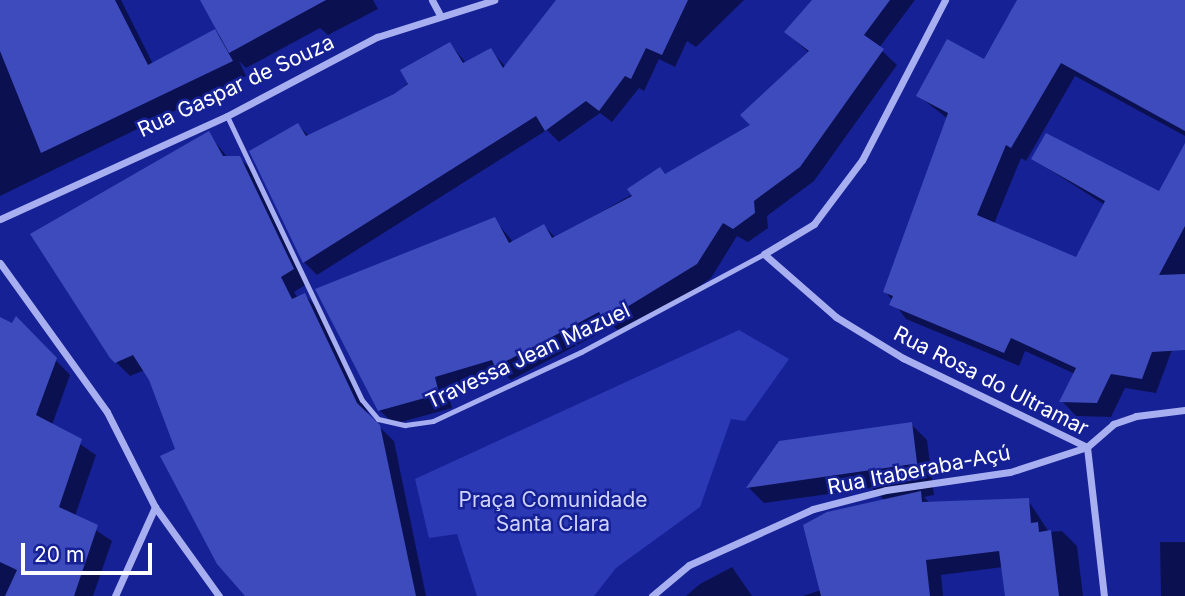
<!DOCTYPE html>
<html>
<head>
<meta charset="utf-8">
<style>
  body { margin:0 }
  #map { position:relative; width:1185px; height:596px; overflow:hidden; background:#162196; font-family:Inter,sans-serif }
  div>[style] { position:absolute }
  .green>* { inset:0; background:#2c39b5 }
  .shadow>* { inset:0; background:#0007 }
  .building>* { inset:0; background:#3e4bbd }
  .lane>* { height:5px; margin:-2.5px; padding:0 2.5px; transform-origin:2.5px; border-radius:2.5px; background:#a7aff1 }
  .street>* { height:7px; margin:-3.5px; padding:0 3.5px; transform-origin:3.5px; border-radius:3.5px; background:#a7aff1 }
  span { translate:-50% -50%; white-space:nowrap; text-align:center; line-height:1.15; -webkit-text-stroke:5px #162196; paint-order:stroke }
  .street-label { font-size:21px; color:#fff }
  .park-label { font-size:21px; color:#cfd3fc }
  .scale { position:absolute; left:21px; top:543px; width:131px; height:32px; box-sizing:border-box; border:4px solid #fff; border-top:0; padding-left:9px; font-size:21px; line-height:24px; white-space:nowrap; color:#fff; -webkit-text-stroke:5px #162196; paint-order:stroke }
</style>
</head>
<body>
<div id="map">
  <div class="green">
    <div style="clip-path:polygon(739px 330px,789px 359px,745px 421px,731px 419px,700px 507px,616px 568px,594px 596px,477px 596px,457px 534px,429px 538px,415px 479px)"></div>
  </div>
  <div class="shadow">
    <div style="clip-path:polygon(0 0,121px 0,153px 64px,215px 31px,222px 38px,202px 0,373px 0,378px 9px,328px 35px,320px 28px,246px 68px,239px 61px,246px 76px,0 196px)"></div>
    <div style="clip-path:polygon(558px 0,744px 0,696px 47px,687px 41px,675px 67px,659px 59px,644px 91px,639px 88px,612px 122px,600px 113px,559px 142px,547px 130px,317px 275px,304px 262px,252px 151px,298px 125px,309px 136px,395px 95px,450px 44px,466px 63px,490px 50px,506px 67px)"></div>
    <div style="clip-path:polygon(814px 0,915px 0,879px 48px,897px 65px,814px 181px,767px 216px,768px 228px,748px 242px,737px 236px,711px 278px,683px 298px,618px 330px,613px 326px,511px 380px,504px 374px,448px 391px,452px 408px,394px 424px,379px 410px,494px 219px,513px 242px,544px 226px,556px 238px,753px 125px,809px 53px,786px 32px)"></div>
    <div style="clip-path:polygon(1019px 0,1185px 0,1185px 136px,1075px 76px,1026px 161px,1021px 158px,994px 224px,1076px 260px,1105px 205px,1033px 159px,1160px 194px,1185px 146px,1185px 315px,1156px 393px,1125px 388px,1111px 417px,1076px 416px,1062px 401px,1075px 374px,1025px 351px,1019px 366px,906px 319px,885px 291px,948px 119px,920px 97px,985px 61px)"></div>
    <div style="clip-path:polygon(208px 133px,228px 158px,239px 158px,254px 172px,307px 284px,294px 292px,298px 298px,305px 295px,319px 310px,371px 419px,394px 441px,426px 596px,245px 596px,145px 370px,130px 376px,116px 362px)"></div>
    <div style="clip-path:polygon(0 319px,13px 325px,16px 319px,70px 375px,52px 425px,96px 455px,75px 516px,112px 541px,93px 596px,0 596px)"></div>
    <div style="clip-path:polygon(911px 424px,927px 440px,934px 495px,924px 497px,931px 504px,1028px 500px,1049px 532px,1062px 531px,1077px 546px,1083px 596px,1006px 596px,1003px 567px,941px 575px,943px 596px,803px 596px,821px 590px,885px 501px,872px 488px,764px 503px,748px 487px)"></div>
    <div style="clip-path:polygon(1160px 542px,1185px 542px,1185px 596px,1161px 596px)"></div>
    <div style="clip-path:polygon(732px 567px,752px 596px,686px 596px,700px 584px)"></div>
  </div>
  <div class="building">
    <div style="clip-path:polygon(0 0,115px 0,148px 65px,215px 29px,233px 61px,41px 153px,0 51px)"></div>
    <div style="clip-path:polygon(200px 0,326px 0,229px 53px)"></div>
    <div style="clip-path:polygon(556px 0,688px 0,662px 55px,646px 48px,631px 79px,625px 76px,599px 111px,586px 101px,545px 131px,536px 116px,303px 263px,249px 151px,298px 123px,306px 136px,394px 94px,408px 84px,400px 70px,450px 42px,463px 63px,491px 48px,503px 68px)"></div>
    <div style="clip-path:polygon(812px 0,890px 0,864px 35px,884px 49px,800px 167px,754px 201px,755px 213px,733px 229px,723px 223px,697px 264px,627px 307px,602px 317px,599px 312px,495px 367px,492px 360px,435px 377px,439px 394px,378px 411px,315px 289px,495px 217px,509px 243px,544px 224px,552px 238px,632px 196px,627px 189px,660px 167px,665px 174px,750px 125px,740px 115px,809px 51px,784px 32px)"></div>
    <div style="clip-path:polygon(1017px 0,1185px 0,1185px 131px,1061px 63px,1011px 148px,1006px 145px,977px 215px,1076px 257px,1105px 201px,1031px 159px,1046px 133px,1159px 191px,1185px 143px,1185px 226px,1159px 275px,1185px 274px,1185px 350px,1152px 352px,1142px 379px,1111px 374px,1097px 403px,1059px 402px,1076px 368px,1011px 338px,1004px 353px,889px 305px,893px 296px,883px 292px,948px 113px,916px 96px,947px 39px,984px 59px)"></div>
    <div style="clip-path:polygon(209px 131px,223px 156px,240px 156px,294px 269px,281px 277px,292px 299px,305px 293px,357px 403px,380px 425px,416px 596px,245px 596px,217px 564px,160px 456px,175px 449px,149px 380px,133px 355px,115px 363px,110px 358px,30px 234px)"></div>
    <div style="clip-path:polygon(16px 316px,57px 358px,36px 415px,82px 439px,59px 507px,98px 525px,74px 596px,5px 596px,17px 570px,0 562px,0 317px,12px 323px)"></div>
    <div style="clip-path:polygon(912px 422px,919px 479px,870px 488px,913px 464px,746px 488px,779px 441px)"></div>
    <div style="clip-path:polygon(921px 491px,922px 502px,1029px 498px,1031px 523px,1038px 522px,1039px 532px,1051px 530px,1059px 596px,1005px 596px,999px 551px,926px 560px,930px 596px,821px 596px,803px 525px,827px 512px)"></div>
  </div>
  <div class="lane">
    <div style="left:227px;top:116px;width:314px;rotate:64.6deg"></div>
    <div style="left:362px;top:400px;width:25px;rotate:50deg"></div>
    <div style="left:378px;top:419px;width:28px;rotate:13deg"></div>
    <div style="left:405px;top:425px;width:28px;rotate:-8deg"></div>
    <div style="left:433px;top:421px;width:163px;rotate:-25deg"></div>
    <div style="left:581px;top:352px;width:208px;rotate:-28.2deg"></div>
  </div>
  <div class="street">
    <div style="left:432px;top:0;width:15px;rotate:62deg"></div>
    <div style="left:945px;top:0;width:180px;rotate:117.4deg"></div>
    <div style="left:862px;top:160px;width:80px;rotate:126.9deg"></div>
    <div style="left:814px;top:224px;width:58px;rotate:149deg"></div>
    <div style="left:764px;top:254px;width:96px;rotate:41.2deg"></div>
    <div style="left:836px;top:317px;width:79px;rotate:31.5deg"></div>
    <div style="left:903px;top:358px;width:204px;rotate:25.8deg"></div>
    <div style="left:0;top:219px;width:249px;rotate:-24.4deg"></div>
    <div style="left:227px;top:116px;width:170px;rotate:-27.8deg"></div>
    <div style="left:377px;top:37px;width:123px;rotate:-17.5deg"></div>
    <div style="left:0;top:263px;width:183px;rotate:54.3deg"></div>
    <div style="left:107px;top:412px;width:106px;rotate:63.2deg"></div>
    <div style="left:155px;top:507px;width:110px;rotate:54.3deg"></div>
    <div style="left:1087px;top:447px;width:150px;rotate:83.5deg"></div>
    <div style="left:115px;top:596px;width:98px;rotate:-65.8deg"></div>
    <div style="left:652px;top:596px;width:48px;rotate:-40deg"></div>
    <div style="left:689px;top:565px;width:136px;rotate:-24.3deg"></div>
    <div style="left:813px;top:509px;width:75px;rotate:-14.6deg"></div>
    <div style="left:886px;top:490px;width:125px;rotate:-8.3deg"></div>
    <div style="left:1010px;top:472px;width:81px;rotate:-18deg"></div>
    <div style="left:1087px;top:447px;width:35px;rotate:-41deg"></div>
    <div style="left:1113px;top:424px;width:24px;rotate:-19deg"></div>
    <div style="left:1136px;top:416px;width:49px;rotate:-7deg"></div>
  </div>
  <div class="street-label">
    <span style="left:236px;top:86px;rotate:-25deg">Rua Gaspar de Souza</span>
    <span style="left:528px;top:356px;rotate:-25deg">Travessa Jean Mazuel</span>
    <span style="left:991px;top:381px;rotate:27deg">Rua Rosa do Ultramar</span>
    <span style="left:919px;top:470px;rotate:-11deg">Rua Itaberaba-Açú</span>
  </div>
  <div class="park-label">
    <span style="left:553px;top:512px">Praça Comunidade<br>Santa Clara</span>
  </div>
  <div class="scale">20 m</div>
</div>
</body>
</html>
